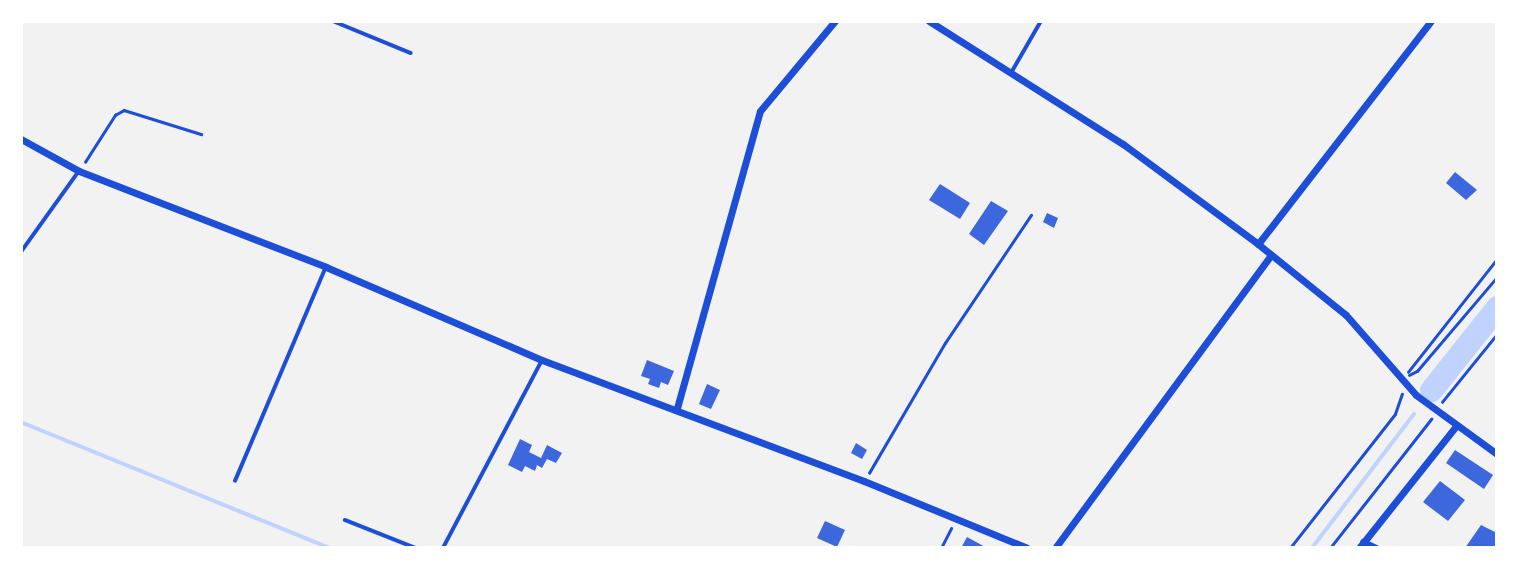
<!DOCTYPE html>
<html>
<head>
<meta charset="utf-8">
<style>
  body { margin:0 }
  #map { position:relative; width:1518px; height:569px; overflow:hidden; background:#f2f2f2; font-family:"Varela Round",sans-serif }
  div>[style] { position:absolute }
  .stream>* { height:3.5px; margin:-1.75px; padding:0 1.75px; transform-origin:1.75px; border-radius:1.75px; background:#bfd3fe }
  .river>* { height:23px; margin:-11.5px; padding:0 11.5px; transform-origin:11.5px; border-radius:11.5px; background:#bfd3fe }
  .building>* { inset:0; background:#3d67dc }
  .path>* { height:2.5px; margin:-1.25px; padding:0 1.25px; transform-origin:1.25px; border-radius:1.25px; background:#1d4ed8 }
  .service>* { height:3.5px; margin:-1.75px; padding:0 1.75px; transform-origin:1.75px; border-radius:1.75px; background:#1d4ed8 }
  .minor>* { height:7px; margin:-3.5px; padding:0 3.5px; transform-origin:3.5px; border-radius:3.5px; background:#1d4ed8 }
  span { translate:-50% -50%; white-space:nowrap; text-align:center; line-height:1.15; -webkit-text-stroke:6px #fff; paint-order:stroke }
  .frame { position:absolute; inset:0; border:23px solid #fff; pointer-events:none }
</style>
</head>
<body>
<div id="map">
  <div class="stream">
    <div style="left:21px;top:422px;width:334px;rotate:22.2deg"></div>
    <div style="left:1312px;top:548px;width:168px;rotate:-52.7deg"></div>
  </div>
  <div class="river">
    <div style="left:1431px;top:390px;width:106px;rotate:-51.5deg"></div>
  </div>
  <div class="building">
    <div style="clip-path:polygon(1455px 172px,1477px 190px,1466px 200px,1446px 183px)"></div>
    <div style="clip-path:polygon(940px 184px,970px 203px,960px 219px,929px 200px)"></div>
    <div style="clip-path:polygon(991px 201px,1008px 211px,984px 245px,969px 234px)"></div>
    <div style="clip-path:polygon(1047px 213px,1058px 218px,1054px 228px,1043px 222px)"></div>
    <div style="clip-path:polygon(647px 360px,674px 371px,668px 385px,661px 382px,659px 388px,648px 384px,650px 379px,641px 376px)"></div>
    <div style="clip-path:polygon(707px 384px,720px 390px,711px 409px,699px 404px)"></div>
    <div style="clip-path:polygon(520px 439px,532px 445px,529px 452px,541px 458px,547px 445px,562px 453px,556px 463px,547px 459px,542px 468px,537px 465px,535px 471px,525px 466px,522px 472px,508px 465px)"></div>
    <div style="clip-path:polygon(856px 443px,867px 450px,862px 459px,851px 453px)"></div>
    <div style="clip-path:polygon(1455px 450px,1493px 475px,1484px 489px,1446px 463px)"></div>
    <div style="clip-path:polygon(1440px 481px,1465px 500px,1448px 521px,1423px 502px)"></div>
    <div style="clip-path:polygon(825px 521px,845px 530px,837px 547px,817px 538px)"></div>
    <div style="clip-path:polygon(1481px 525px,1497px 533px,1497px 548px,1465px 548px)"></div>
    <div style="clip-path:polygon(967px 537px,987px 548px,961px 548px)"></div>
  </div>
  <div class="path">
    <div style="left:85px;top:162px;width:56px;rotate:-57.4deg"></div>
    <div style="left:115px;top:115px;width:10px;rotate:-29deg"></div>
    <div style="left:124px;top:110px;width:81px;rotate:17.3deg"></div>
    <div style="left:1408px;top:372px;width:144px;rotate:-51.8deg"></div>
    <div style="left:1409px;top:375px;width:9px;rotate:-27deg"></div>
    <div style="left:1417px;top:371px;width:123px;rotate:-49.6deg"></div>
    <div style="left:1442px;top:402px;width:87px;rotate:-51deg"></div>
    <div style="left:869px;top:473px;width:151px;rotate:-59.7deg"></div>
    <div style="left:945px;top:343px;width:154px;rotate:-56.1deg"></div>
    <div style="left:941px;top:548px;width:22px;rotate:-63deg"></div>
    <div style="left:1290px;top:548px;width:170px;rotate:-51.9deg"></div>
    <div style="left:1395px;top:414px;width:21px;rotate:-71deg"></div>
    <div style="left:1330px;top:548px;width:164px;rotate:-51.9deg"></div>
  </div>
  <div class="service">
    <div style="left:333px;top:21px;width:84px;rotate:22.3deg"></div>
    <div style="left:1011px;top:73px;width:60px;rotate:-60deg"></div>
    <div style="left:21px;top:252px;width:100px;rotate:-54.4deg"></div>
    <div style="left:235px;top:481px;width:233px;rotate:-67deg"></div>
    <div style="left:345px;top:520px;width:76px;rotate:21.5deg"></div>
    <div style="left:443px;top:548px;width:210px;rotate:-62.2deg"></div>
  </div>
  <div class="minor">
    <div style="left:929px;top:21px;width:230px;rotate:32.4deg"></div>
    <div style="left:1123px;top:144px;width:168px;rotate:36.5deg"></div>
    <div style="left:1258px;top:244px;width:113px;rotate:38.9deg"></div>
    <div style="left:1346px;top:315px;width:106px;rotate:48.8deg"></div>
    <div style="left:1416px;top:395px;width:100px;rotate:36.1deg"></div>
    <div style="left:21px;top:139px;width:66px;rotate:28.9deg"></div>
    <div style="left:79px;top:171px;width:265px;rotate:21.2deg"></div>
    <div style="left:326px;top:267px;width:235px;rotate:23.3deg"></div>
    <div style="left:542px;top:360px;width:344px;rotate:20.6deg"></div>
    <div style="left:864px;top:481px;width:176px;rotate:22.3deg"></div>
    <div style="left:1258px;top:244px;width:282px;rotate:-52.2deg"></div>
    <div style="left:677px;top:408px;width:308px;rotate:-74.4deg"></div>
    <div style="left:760px;top:111px;width:117px;rotate:-50.2deg"></div>
    <div style="left:1363px;top:542px;width:14px;rotate:25deg"></div>
    <div style="left:1055px;top:548px;width:364px;rotate:-53.6deg"></div>
    <div style="left:1359px;top:548px;width:156px;rotate:-51.5deg"></div>
  </div>
  <div class="frame"></div>
</div>
</body>
</html>
